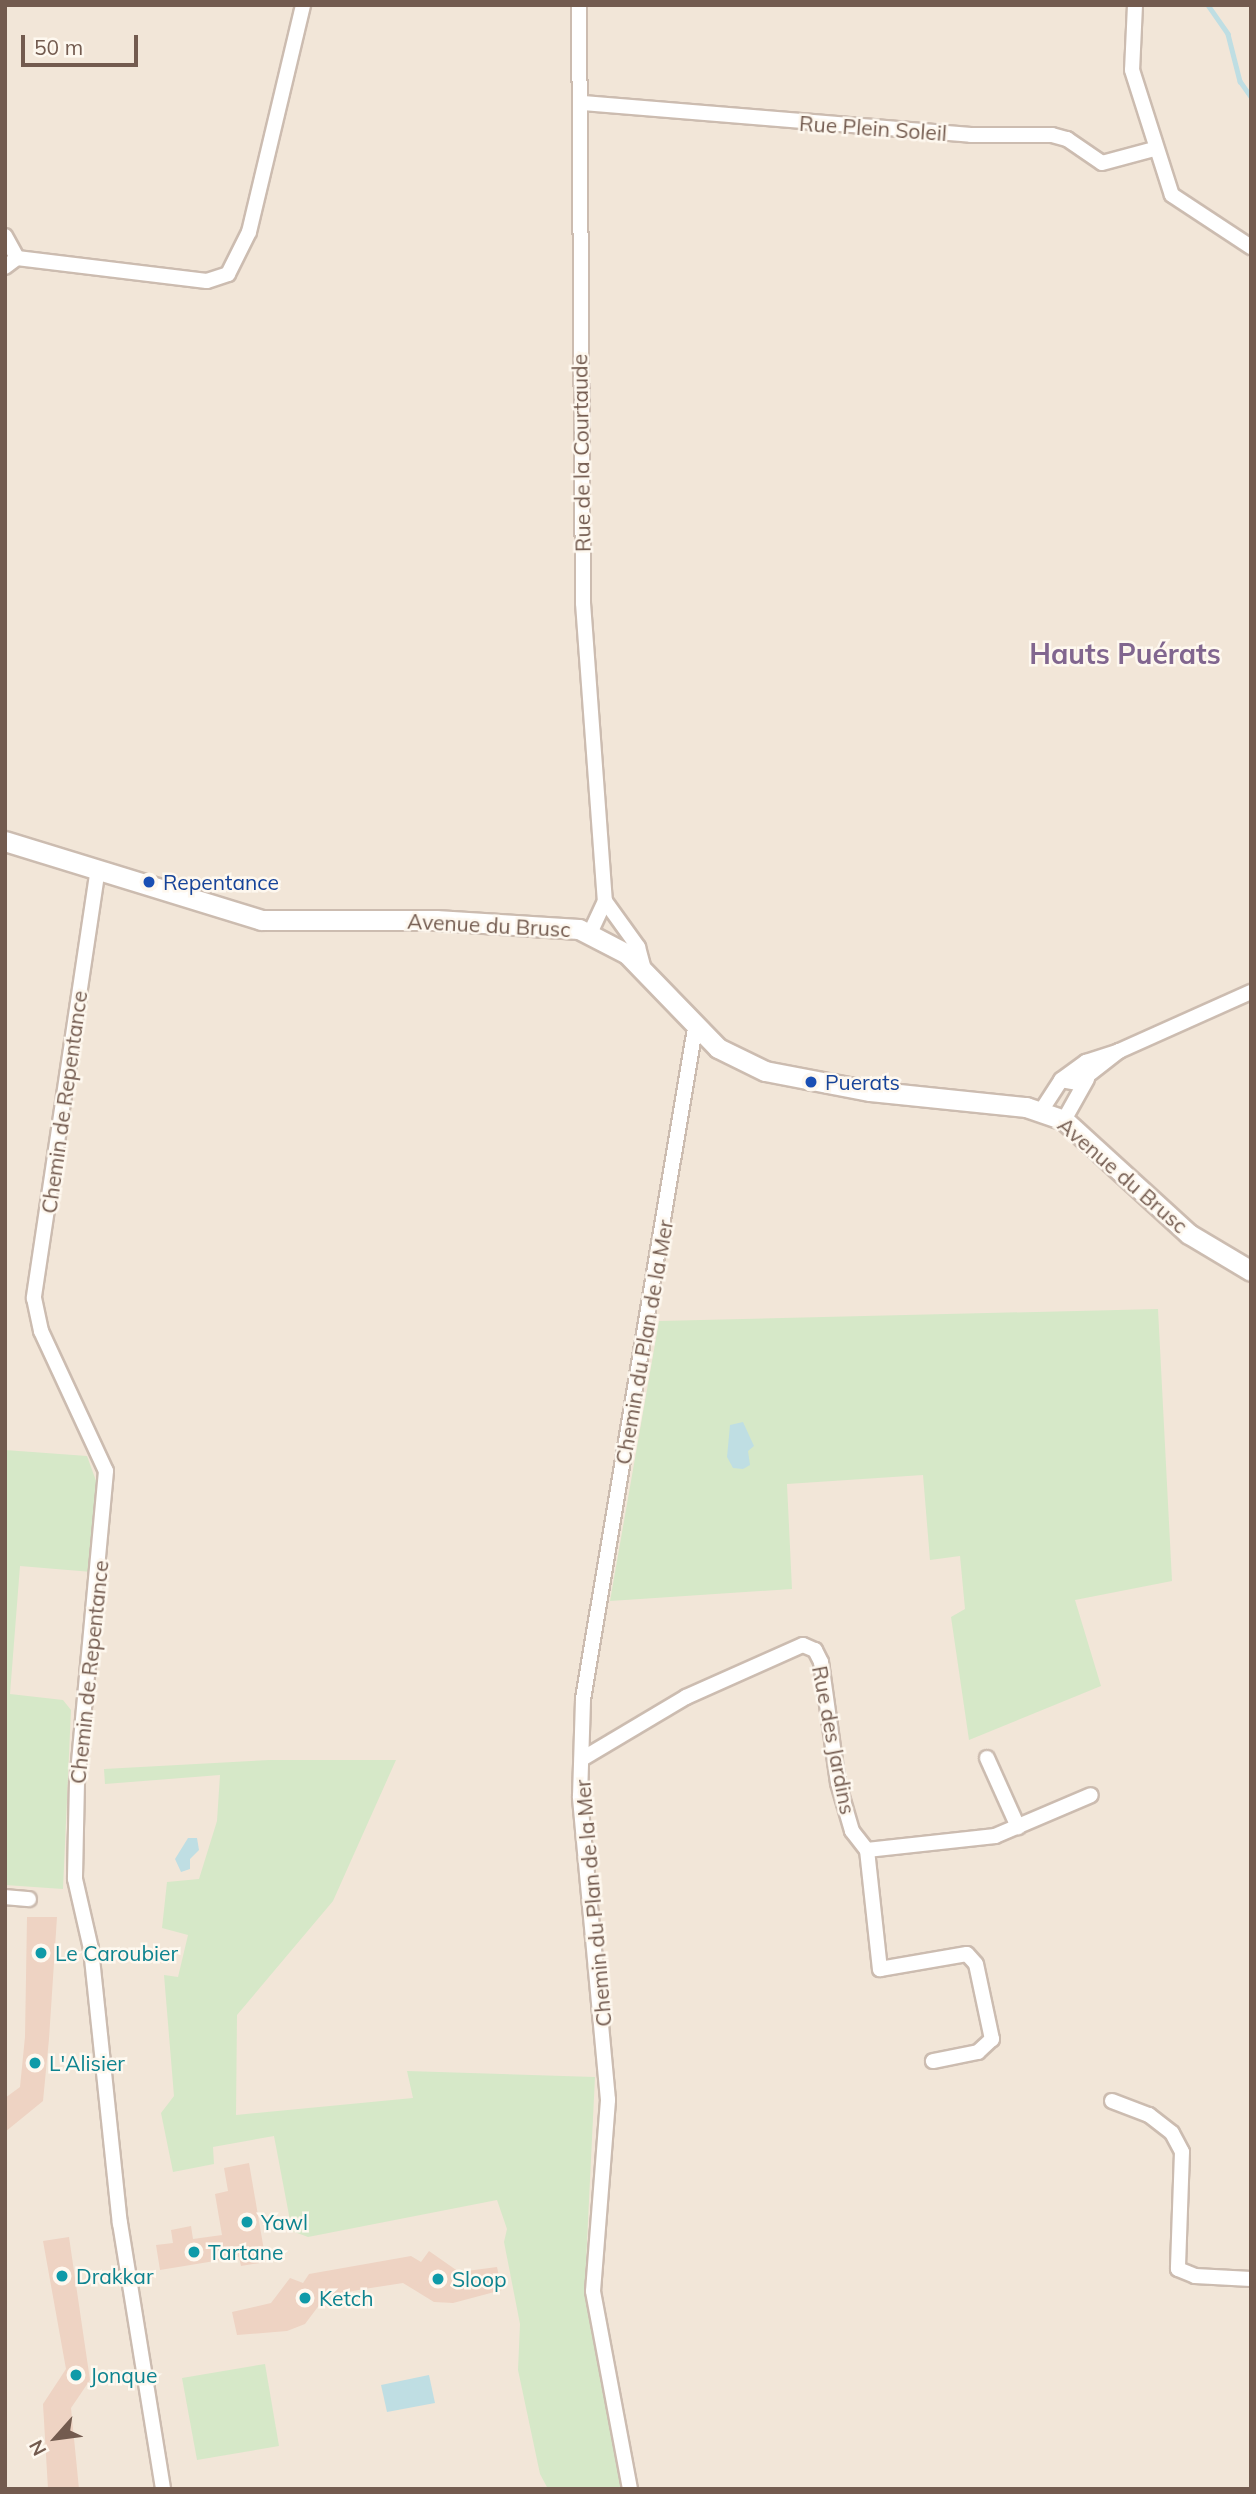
<!DOCTYPE html>
<html>
<head>
<meta charset="utf-8">
<style>
  body { margin:0 }
  #map { position:relative; width:1256px; height:2494px; overflow:hidden; background:#fbf4e9; font-family:Mulish,sans-serif }
  div>[style] { position:absolute }
  .residential>* { inset:0; background:#f2e6d8 }
  .green>* { inset:0; background:#d6e8c8 }
  .water>* { inset:0; background:#bfdee3 }
  .stream>* { height:4.5px; margin:-2.25px; padding:0 2.25px; transform-origin:2.25px; border-radius:2.25px; background:#bfdee3 }
  .building>* { inset:0; background:#eed3c3 }
  .roads { filter:drop-shadow(2px 0 #ccbcb0) drop-shadow(-2px 0 #ccbcb0) drop-shadow(0 2px #ccbcb0) drop-shadow(0 -2px #ccbcb0) }
  .street>* { height:14px; margin:-7px; padding:0 7px; transform-origin:7px; border-radius:7px; background:#fff }
  .secondary>* { height:19px; margin:-9.5px; padding:0 9.5px; transform-origin:9.5px; border-radius:9.5px; background:#fff }
  .dots>* { width:19px; height:19px; translate:-50% -50%; box-sizing:border-box; border:4px solid #fef8ef; border-radius:50% }
  span { translate:-50% -50%; white-space:nowrap; text-align:center; line-height:1.15; -webkit-text-stroke:5px #fef8ef; paint-order:stroke }
  .street-label { font-size:21px; color:#735b4f }
  .transit-label { font-size:21px; color:#164399 }
  .left { translate:0 -50%; text-align:left }
  .culture-label { font-size:21px; color:#0d838f }
  .district-label { font-size:28px; color:#81668f; font-weight:700 }
  .frame { position:absolute; inset:0; border:7px solid #735b4f; pointer-events:none }
  .north { position:absolute; left:21px; top:2403px; width:70px; height:70px; -webkit-text-stroke:5px #fef8ef; paint-order:stroke; rotate:242deg; font-size:19px; font-weight:700; line-height:28px; text-align:center; color:#735b4f }
  .north::after { content:''; display:block; margin:auto; width:24px; height:32px; background:#735b4f; clip-path:polygon(50% 0,100% 100%,50% 72%,0 100%) }
  .scale { position:absolute; left:21px; top:35px; width:117px; height:32px; box-sizing:border-box; border:4px solid #735b4f; border-top:0; padding-left:9px; font-size:21px; line-height:24px; white-space:nowrap; color:#735b4f; -webkit-text-stroke:5px #fef8ef; paint-order:stroke }
</style>
</head>
<body>
<div id="map">
  <div class="residential">
    <div style="clip-path:polygon(5px 5px,1251px 5px,1251px 2489px,5px 2489px)"></div>
  </div>
  <div class="green">
    <div style="clip-path:polygon(1158px 1309px,1172px 1581px,1075px 1600px,1101px 1686px,969px 1740px,951px 1617px,965px 1609px,960px 1556px,930px 1560px,923px 1475px,787px 1484px,792px 1589px,610px 1601px,659px 1321px)"></div>
    <div style="clip-path:polygon(5px 1450px,87px 1456px,99px 1489px,92px 1572px,20px 1566px,10px 1694px,63px 1700px,71px 1710px,63px 1889px,5px 1885px)"></div>
    <div style="clip-path:polygon(269px 1760px,396px 1760px,333px 1901px,237px 2015px,236px 2115px,413px 2098px,407px 2071px,595px 2077px,585px 2283px,623px 2489px,548px 2489px,540px 2474px,518px 2370px,520px 2324px,504px 2242px,507px 2229px,497px 2200px,308px 2237px,292px 2231px,274px 2136px,213px 2147px,214px 2164px,173px 2172px,161px 2113px,174px 2096px,164px 1975px,178px 1977px,188px 1935px,162px 1928px,167px 1882px,199px 1879px,217px 1821px,220px 1775px,105px 1784px,104px 1769px)"></div>
    <div style="clip-path:polygon(265px 2364px,279px 2446px,197px 2460px,182px 2378px)"></div>
  </div>
  <div class="water">
    <div style="clip-path:polygon(743px 1422px,754px 1446px,748px 1451px,750px 1465px,743px 1469px,733px 1468px,727px 1457px,730px 1425px)"></div>
    <div style="clip-path:polygon(188px 1838px,197px 1838px,199px 1850px,190px 1859px,190px 1869px,181px 1872px,175px 1859px)"></div>
    <div style="clip-path:polygon(429px 2375px,435px 2403px,387px 2412px,381px 2385px)"></div>
  </div>
  <div class="stream">
    <div style="left:1208px;top:5px;width:35px;rotate:55deg"></div>
    <div style="left:1228px;top:34px;width:49px;rotate:75.7deg"></div>
    <div style="left:1240px;top:81px;width:19px;rotate:55deg"></div>
  </div>
  <div class="building">
    <div style="clip-path:polygon(27px 1917px,57px 1917px,49px 2039px,43px 2101px,5px 2132px,5px 2098px,20px 2087px,25px 2037px)"></div>
    <div style="clip-path:polygon(249px 2163px,266px 2262px,241px 2266px,239px 2257px,160px 2270px,156px 2245px,173px 2243px,171px 2230px,191px 2226px,193px 2239px,222px 2235px,215px 2194px,228px 2191px,224px 2168px)"></div>
    <div style="clip-path:polygon(69px 2237px,90px 2380px,71px 2408px,79px 2489px,48px 2489px,43px 2404px,66px 2369px,43px 2241px)"></div>
    <div style="clip-path:polygon(429px 2251px,459px 2272px,497px 2267px,502px 2290px,453px 2303px,434px 2302px,403px 2283px,364px 2289px,326px 2296px,305px 2324px,287px 2331px,237px 2335px,232px 2312px,271px 2303px,290px 2278px,303px 2283px,309px 2274px,411px 2256px,421px 2262px)"></div>
  </div>
  <div class="roads">
    <div class="street">
      <div style="left:579px;top:5px;width:598px;rotate:89.62deg"></div>
      <div style="left:583px;top:603px;width:299px;rotate:85.8deg"></div>
      <div style="left:605px;top:901px;width:35px;rotate:115deg"></div>
      <div style="left:1135px;top:5px;width:65px;rotate:92.6deg"></div>
      <div style="left:1132px;top:70px;width:131px;rotate:72.3deg"></div>
      <div style="left:1172px;top:195px;width:95px;rotate:33.4deg"></div>
      <div style="left:583px;top:103px;width:389px;rotate:4.7deg"></div>
      <div style="left:971px;top:135px;width:81px"></div>
      <div style="left:1052px;top:135px;width:16px;rotate:15deg"></div>
      <div style="left:1067px;top:139px;width:42px;rotate:34.4deg"></div>
      <div style="left:1102px;top:163px;width:54px;rotate:-15.1deg"></div>
      <div style="left:5px;top:236px;width:25px;rotate:61deg"></div>
      <div style="left:5px;top:267px;width:15px;rotate:-37deg"></div>
      <div style="left:17px;top:258px;width:191px;rotate:6.9deg"></div>
      <div style="left:207px;top:281px;width:22px;rotate:-18deg"></div>
      <div style="left:228px;top:274px;width:47px;rotate:-63.4deg"></div>
      <div style="left:249px;top:232px;width:233px;rotate:-76.6deg"></div>
      <div style="left:98px;top:868px;width:435px;rotate:98.5deg"></div>
      <div style="left:34px;top:1298px;width:34px;rotate:78deg"></div>
      <div style="left:41px;top:1331px;width:154px;rotate:65.1deg"></div>
      <div style="left:106px;top:1471px;width:311px;rotate:95.3deg"></div>
      <div style="left:77px;top:1781px;width:98px;rotate:91.2deg"></div>
      <div style="left:75px;top:1879px;width:72px;rotate:77.1deg"></div>
      <div style="left:91px;top:1949px;width:276px;rotate:84deg"></div>
      <div style="left:120px;top:2223px;width:269px;rotate:80.8deg"></div>
      <div style="left:605px;top:901px;width:57px;rotate:54.3deg"></div>
      <div style="left:638px;top:947px;width:23px;rotate:75deg"></div>
      <div style="left:1119px;top:1051px;width:145px;rotate:-24.1deg"></div>
      <div style="left:1041px;top:1111px;width:37px;rotate:-57deg"></div>
      <div style="left:1061px;top:1080px;width:31px;rotate:-36deg"></div>
      <div style="left:1086px;top:1062px;width:35px;rotate:-18deg"></div>
      <div style="left:1119px;top:1051px;width:52px;rotate:142deg"></div>
      <div style="left:1078px;top:1083px;width:17px;rotate:-170deg"></div>
      <div style="left:1064px;top:1120px;width:47px;rotate:-60.7deg"></div>
      <div style="left:987px;top:1758px;width:76px;rotate:65.8deg"></div>
      <div style="left:582px;top:1759px;width:121px;rotate:-30.8deg"></div>
      <div style="left:686px;top:1697px;width:128px;rotate:-24deg"></div>
      <div style="left:803px;top:1645px;width:13px;rotate:23deg"></div>
      <div style="left:815px;top:1650px;width:13px;rotate:63deg"></div>
      <div style="left:821px;top:1662px;width:122px;rotate:82deg"></div>
      <div style="left:838px;top:1783px;width:50px;rotate:73.7deg"></div>
      <div style="left:852px;top:1831px;width:24px;rotate:52deg"></div>
      <div style="left:867px;top:1850px;width:129px;rotate:-6.2deg"></div>
      <div style="left:995px;top:1836px;width:104px;rotate:-23.1deg"></div>
      <div style="left:867px;top:1850px;width:120px;rotate:83.8deg"></div>
      <div style="left:880px;top:1969px;width:88px;rotate:-9.8deg"></div>
      <div style="left:967px;top:1954px;width:13px;rotate:48deg"></div>
      <div style="left:976px;top:1964px;width:77px;rotate:78deg"></div>
      <div style="left:992px;top:2039px;width:19px;rotate:137deg"></div>
      <div style="left:978px;top:2052px;width:46px;rotate:168.7deg"></div>
      <div style="left:5px;top:1897px;width:24px;rotate:5deg"></div>
      <div style="left:1112px;top:2101px;width:40px;rotate:21deg"></div>
      <div style="left:1149px;top:2115px;width:29px;rotate:38deg"></div>
      <div style="left:1172px;top:2133px;width:21px;rotate:62deg"></div>
      <div style="left:1182px;top:2152px;width:117px;rotate:92deg"></div>
      <div style="left:1178px;top:2269px;width:18px;rotate:22deg"></div>
      <div style="left:1195px;top:2276px;width:56px;rotate:3.1deg"></div>
      <div style="left:630px;top:2489px;width:201px;rotate:-100.6deg"></div>
      <div style="left:593px;top:2291px;width:192px;rotate:-85.5deg"></div>
      <div style="left:608px;top:2100px;width:305px;rotate:-95.3deg"></div>
      <div style="left:580px;top:1796px;width:97px;rotate:-88.2deg"></div>
      <div style="left:583px;top:1699px;width:680px;rotate:-80.52deg"></div>
    </div>
    <div class="secondary">
      <div style="left:5px;top:841px;width:268px;rotate:17.1deg"></div>
      <div style="left:261px;top:920px;width:175px"></div>
      <div style="left:436px;top:920px;width:143px;rotate:3.6deg"></div>
      <div style="left:579px;top:929px;width:54px;rotate:27.5deg"></div>
      <div style="left:627px;top:954px;width:131px;rotate:45.9deg"></div>
      <div style="left:718px;top:1048px;width:52px;rotate:26.1deg"></div>
      <div style="left:765px;top:1071px;width:107px;rotate:10.8deg"></div>
      <div style="left:870px;top:1091px;width:157px;rotate:5.9deg"></div>
      <div style="left:1026px;top:1107px;width:40px;rotate:18.9deg"></div>
      <div style="left:1064px;top:1120px;width:169px;rotate:42.4deg"></div>
      <div style="left:1189px;top:1234px;width:72px;rotate:30.8deg"></div>
    </div>
  </div>
  <div class="dots">
    <div style="left:149px;top:882px;background:#1a4fb4"></div>
    <div style="left:811px;top:1082px;background:#1a4fb4"></div>
    <div style="left:41px;top:1953px;background:#0f9aa8"></div>
    <div style="left:35px;top:2063px;background:#0f9aa8"></div>
    <div style="left:247px;top:2222px;background:#0f9aa8"></div>
    <div style="left:194px;top:2252px;background:#0f9aa8"></div>
    <div style="left:62px;top:2276px;background:#0f9aa8"></div>
    <div style="left:438px;top:2279px;background:#0f9aa8"></div>
    <div style="left:305px;top:2298px;background:#0f9aa8"></div>
    <div style="left:76px;top:2375px;background:#0f9aa8"></div>
  </div>
  <div class="street-label">
    <span style="left:873px;top:128px;rotate:4deg">Rue Plein Soleil</span>
    <span style="left:581px;top:453px;rotate:-91deg">Rue de la Courtaude</span>
    <span style="left:489px;top:925px;rotate:3deg">Avenue du Brusc</span>
    <span style="left:64px;top:1102px;rotate:-82deg">Chemin de Repentance</span>
    <span style="left:1123px;top:1175px;rotate:41deg">Avenue du Brusc</span>
    <span style="left:644px;top:1342px;rotate:-80deg">Chemin du Plan de la Mer</span>
    <span style="left:89px;top:1672px;rotate:-84deg">Chemin de Repentance</span>
    <span style="left:834px;top:1740px;rotate:79deg">Rue des Jardins</span>
    <span style="left:593px;top:1903px;rotate:-95deg">Chemin du Plan de la Mer</span>
  </div>
  <div class="transit-label">
    <span class="left" style="left:163px;top:882px">Repentance</span>
    <span class="left" style="left:825px;top:1082px">Puerats</span>
  </div>
  <div class="culture-label">
    <span class="left" style="left:55px;top:1953px">Le Caroubier</span>
    <span class="left" style="left:49px;top:2063px">L'Alisier</span>
    <span class="left" style="left:261px;top:2222px">Yawl</span>
    <span class="left" style="left:208px;top:2252px">Tartane</span>
    <span class="left" style="left:76px;top:2276px">Drakkar</span>
    <span class="left" style="left:452px;top:2279px">Sloop</span>
    <span class="left" style="left:319px;top:2298px">Ketch</span>
    <span class="left" style="left:90px;top:2375px">Jonque</span>
  </div>
  <div class="district-label">
    <span style="left:1125px;top:654px">Hauts Puérats</span>
  </div>
  <div class="frame"></div>
  <div class="north">N</div>
  <div class="scale">50 m</div>
</div>
</body>
</html>
